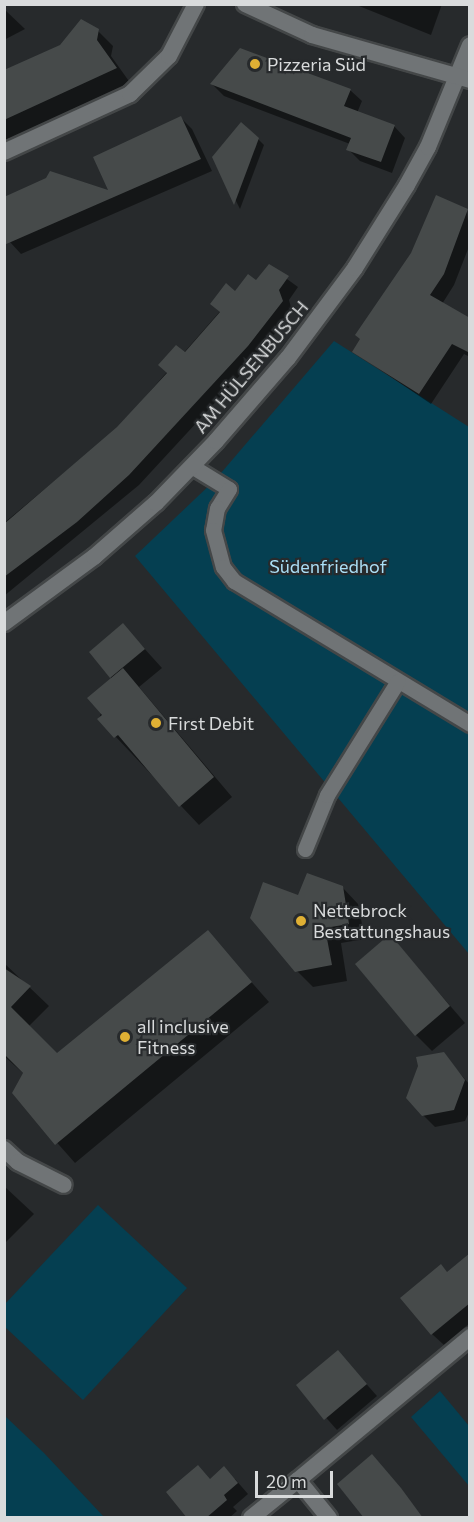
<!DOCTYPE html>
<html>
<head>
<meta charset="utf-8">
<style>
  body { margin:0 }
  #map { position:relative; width:474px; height:1522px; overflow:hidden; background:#272a2c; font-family:Commissioner,sans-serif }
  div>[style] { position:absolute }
  .green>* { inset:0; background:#053f51 }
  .shadow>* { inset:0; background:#0007 }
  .building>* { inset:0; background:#464a4a }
  .roads { filter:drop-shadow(2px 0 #444748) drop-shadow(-2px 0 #444748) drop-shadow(0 2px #444748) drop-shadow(0 -2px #444748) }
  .service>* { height:15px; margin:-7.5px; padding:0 7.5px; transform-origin:7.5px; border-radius:7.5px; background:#707476 }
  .minor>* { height:16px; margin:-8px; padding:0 8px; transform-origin:8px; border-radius:8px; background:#707476 }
  .secondary>* { height:16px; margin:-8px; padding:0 8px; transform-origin:8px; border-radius:8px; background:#707476 }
  .dots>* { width:16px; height:16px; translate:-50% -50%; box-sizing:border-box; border:3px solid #272a2c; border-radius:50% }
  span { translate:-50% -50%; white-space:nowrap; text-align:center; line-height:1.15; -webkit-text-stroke:4.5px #272a2c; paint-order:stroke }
  .poi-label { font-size:18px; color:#d9dbdc }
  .left { translate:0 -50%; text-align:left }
  .street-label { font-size:18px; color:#d9dbdc }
  .park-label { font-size:18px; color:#abdff6 }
  .frame { position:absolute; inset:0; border:6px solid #d9dbdc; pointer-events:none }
  .scale { position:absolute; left:255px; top:1471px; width:78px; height:27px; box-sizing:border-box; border:3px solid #d9dbdc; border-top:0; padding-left:8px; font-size:18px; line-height:21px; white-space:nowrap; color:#d9dbdc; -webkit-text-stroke:4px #272a2c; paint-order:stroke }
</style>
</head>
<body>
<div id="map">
  <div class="green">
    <div style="clip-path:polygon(334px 341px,469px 427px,469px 954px,135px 556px,215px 480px)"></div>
    <div style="clip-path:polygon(98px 1205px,187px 1288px,83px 1400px,5px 1327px,5px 1304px)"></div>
    <div style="clip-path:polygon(440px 1391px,469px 1426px,469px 1486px,411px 1417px)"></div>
    <div style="clip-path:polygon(5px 1416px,44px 1453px,104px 1517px,5px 1517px)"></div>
  </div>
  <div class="shadow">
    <div style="clip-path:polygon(354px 4px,442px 4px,431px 35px)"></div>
    <div style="clip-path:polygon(4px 9px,25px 29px,4px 40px)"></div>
    <div style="clip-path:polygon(98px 31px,113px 46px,111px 56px,131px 84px,4px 142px,4px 73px)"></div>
    <div style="clip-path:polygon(212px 84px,350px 90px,362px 101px,357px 113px,394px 126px,405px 138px,392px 173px,360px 161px,348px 149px,350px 144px,224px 96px)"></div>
    <div style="clip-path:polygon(181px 118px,192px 129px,212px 171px,21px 254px,10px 242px,111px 193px)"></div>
    <div style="clip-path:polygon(258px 139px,264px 145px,240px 209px,214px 157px)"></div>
    <div style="clip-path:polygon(467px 210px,470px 244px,454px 285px,442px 304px,470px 320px,470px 357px,464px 354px,431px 404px,354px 352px)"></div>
    <div style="clip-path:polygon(269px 266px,298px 287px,289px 300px,292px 311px,258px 356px,139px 485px,4px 596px,4px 523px,118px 428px,236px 293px,256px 282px)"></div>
    <div style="clip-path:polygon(123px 625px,162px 668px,139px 687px,232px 797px,199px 825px,99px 719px,112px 679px,91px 653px)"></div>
    <div style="clip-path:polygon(342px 887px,358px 904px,365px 939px,341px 943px,347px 981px,313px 987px,296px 970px)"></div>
    <div style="clip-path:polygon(207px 932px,269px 1002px,75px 1163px,13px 1093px,24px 1074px,4px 1056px,4px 963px,49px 1006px,28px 1027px,57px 1055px)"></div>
    <div style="clip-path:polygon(390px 936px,465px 1023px,432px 1051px,416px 1035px)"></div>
    <div style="clip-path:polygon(443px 1054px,470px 1085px,470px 1110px,465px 1121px,435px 1127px,423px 1115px)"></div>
    <div style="clip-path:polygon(4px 1186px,34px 1214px,4px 1244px)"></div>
    <div style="clip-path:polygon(470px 1255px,470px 1323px,444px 1345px,432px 1334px,448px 1273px)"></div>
    <div style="clip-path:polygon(338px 1352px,377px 1396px,337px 1430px,298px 1386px)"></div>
    <div style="clip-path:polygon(235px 1479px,248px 1494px,233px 1507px,237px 1511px,229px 1518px,189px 1518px,210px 1480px)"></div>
  </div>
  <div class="building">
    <div style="clip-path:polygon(81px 19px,99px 29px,97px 40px,117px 68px,4px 120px,4px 70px,60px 45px)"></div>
    <div style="clip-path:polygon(240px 48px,351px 89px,344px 106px,395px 125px,381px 162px,346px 150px,351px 138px,210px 84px)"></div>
    <div style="clip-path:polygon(181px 116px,201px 159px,4px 245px,4px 197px,46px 178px,50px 171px,108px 190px,93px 157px)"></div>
    <div style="clip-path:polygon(241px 122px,259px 138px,234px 205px,212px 157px)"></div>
    <div style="clip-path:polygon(436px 195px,468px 209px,444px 274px,430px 295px,470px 318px,470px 353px,452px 344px,419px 394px,352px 352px,360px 339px,355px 335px,411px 253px)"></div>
    <div style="clip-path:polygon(269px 264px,289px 276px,279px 290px,283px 301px,248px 346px,129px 475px,77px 522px,4px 577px,4px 524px,117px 427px,167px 373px,158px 365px,176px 345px,185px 352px,220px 312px,210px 304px,226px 283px,235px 291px,248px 274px,256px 280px)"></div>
    <div style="clip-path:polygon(123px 623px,145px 649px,110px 678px,89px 652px)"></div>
    <div style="clip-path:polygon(123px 668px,214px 777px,179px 807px,118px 735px,114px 738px,97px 719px,102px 715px,87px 698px)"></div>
    <div style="clip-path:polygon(307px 873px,343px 886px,349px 924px,325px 928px,332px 965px,295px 972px,250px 918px,263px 882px,298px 895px)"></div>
    <div style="clip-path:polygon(208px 930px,252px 982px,55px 1145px,12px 1093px,23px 1073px,4px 1054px,4px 968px,31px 986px,11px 1007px,57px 1053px)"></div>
    <div style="clip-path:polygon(390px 934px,450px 1006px,415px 1036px,355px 964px)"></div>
    <div style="clip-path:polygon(444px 1052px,465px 1080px,454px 1110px,422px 1116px,406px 1098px,418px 1066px,416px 1057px)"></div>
    <div style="clip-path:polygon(470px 1253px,470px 1303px,431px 1335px,400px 1298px,441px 1264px,447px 1272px)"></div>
    <div style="clip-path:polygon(338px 1350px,367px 1384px,324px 1420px,296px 1385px)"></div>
    <div style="clip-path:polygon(372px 1454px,401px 1488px,423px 1518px,364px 1518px,337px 1484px)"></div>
    <div style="clip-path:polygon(198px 1465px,210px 1479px,224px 1466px,238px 1483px,224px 1495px,227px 1500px,206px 1518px,187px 1518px,166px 1492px)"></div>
  </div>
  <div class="roads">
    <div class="service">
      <div style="left:193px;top:467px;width:42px;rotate:31.4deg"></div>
      <div style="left:229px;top:489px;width:22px;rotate:122deg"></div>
      <div style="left:217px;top:508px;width:22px;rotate:100deg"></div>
      <div style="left:213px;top:530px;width:38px;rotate:75deg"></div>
      <div style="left:223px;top:567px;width:18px;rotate:52deg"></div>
      <div style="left:234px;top:581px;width:276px;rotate:31.2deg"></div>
      <div style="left:305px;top:849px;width:58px;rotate:-67.8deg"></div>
      <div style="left:327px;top:795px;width:134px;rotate:-58.1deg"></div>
    </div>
    <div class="minor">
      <div style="left:4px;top:152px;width:139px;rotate:-24.7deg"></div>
      <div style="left:130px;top:94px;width:54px;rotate:-44.3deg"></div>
      <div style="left:169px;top:56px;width:59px;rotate:-62.6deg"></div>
      <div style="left:4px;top:623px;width:112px;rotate:-36.3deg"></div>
      <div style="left:94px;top:557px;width:82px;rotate:-41.1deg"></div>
      <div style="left:156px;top:503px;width:86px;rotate:-45.9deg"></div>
      <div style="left:216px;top:441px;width:110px;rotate:-49.1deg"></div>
      <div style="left:288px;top:358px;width:112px;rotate:-53.3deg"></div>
      <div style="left:355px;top:268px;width:98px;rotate:-57.9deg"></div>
      <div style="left:407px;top:185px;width:43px;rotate:-61.1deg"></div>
      <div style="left:428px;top:147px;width:110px;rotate:-67.6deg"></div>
      <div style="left:4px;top:1149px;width:19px;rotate:43deg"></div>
      <div style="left:18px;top:1162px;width:51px;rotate:26.6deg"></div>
      <div style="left:251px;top:1518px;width:60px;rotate:-39deg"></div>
      <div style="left:329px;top:1518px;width:49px;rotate:-129.2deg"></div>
      <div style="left:298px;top:1480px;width:224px;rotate:-39.7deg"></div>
    </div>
    <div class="secondary">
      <div style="left:245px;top:4px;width:74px;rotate:24.8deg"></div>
      <div style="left:312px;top:35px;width:164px;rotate:15.9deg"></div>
    </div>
  </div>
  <div class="dots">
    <div style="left:255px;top:64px;background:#dfb034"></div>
    <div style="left:156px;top:723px;background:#dfb034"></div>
    <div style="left:301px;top:921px;background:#dfb034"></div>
    <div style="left:125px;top:1037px;background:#dfb034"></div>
  </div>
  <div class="poi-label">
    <span class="left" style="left:267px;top:64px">Pizzeria Süd</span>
    <span class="left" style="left:168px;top:723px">First Debit</span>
    <span class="left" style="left:313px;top:921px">Nettebrock<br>Bestattungshaus</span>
    <span class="left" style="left:137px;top:1037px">all inclusive<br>Fitness</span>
  </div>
  <div class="street-label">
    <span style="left:251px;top:367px;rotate:-50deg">AM HÜLSENBUSCH</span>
  </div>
  <div class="park-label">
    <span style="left:328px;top:566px">Südenfriedhof</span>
  </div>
  <div class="frame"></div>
  <div class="scale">20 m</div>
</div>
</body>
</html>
